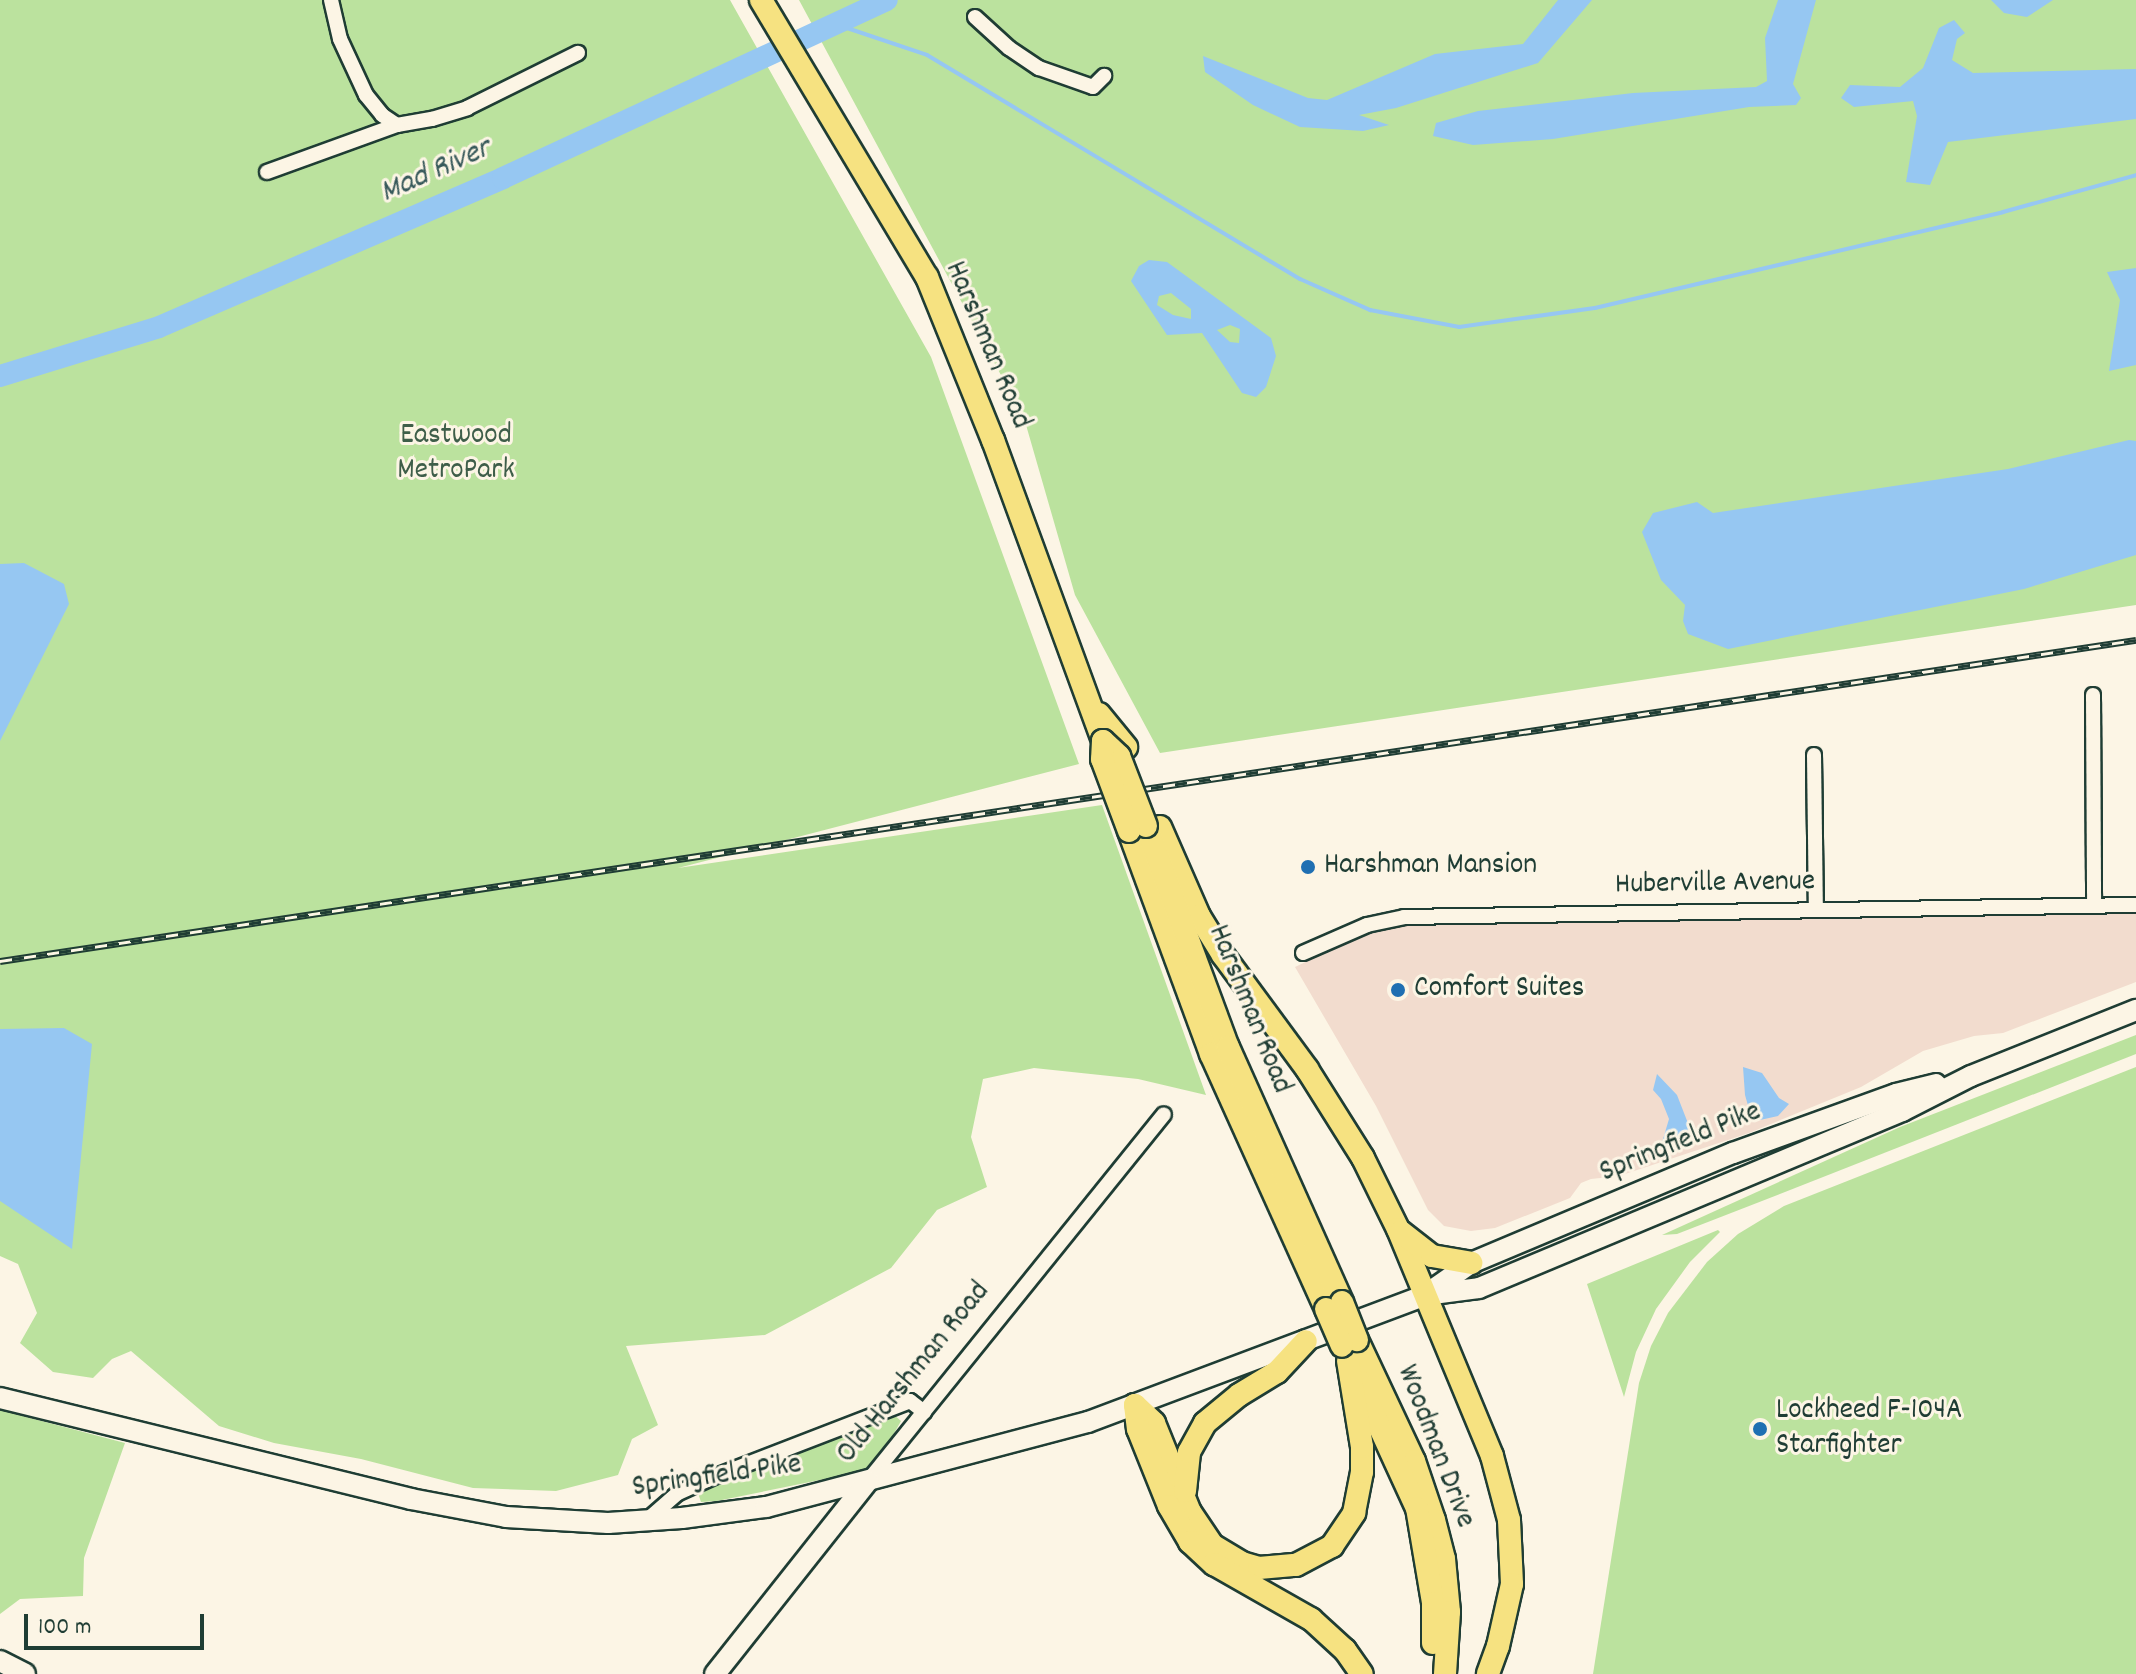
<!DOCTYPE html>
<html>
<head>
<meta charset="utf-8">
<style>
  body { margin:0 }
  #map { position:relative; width:2136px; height:1674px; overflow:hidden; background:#fcf5e5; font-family:Dekko,sans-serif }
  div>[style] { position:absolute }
  .built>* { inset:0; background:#f2dcce }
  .green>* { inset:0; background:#bbe29e }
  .water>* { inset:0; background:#96c7f2 }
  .stream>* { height:4px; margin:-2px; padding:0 2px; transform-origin:2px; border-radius:2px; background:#96c7f2 }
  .river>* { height:22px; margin:-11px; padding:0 11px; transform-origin:11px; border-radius:11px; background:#96c7f2 }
  .roads { filter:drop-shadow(2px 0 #1f3d34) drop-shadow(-2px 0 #1f3d34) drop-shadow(0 2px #1f3d34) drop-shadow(0 -2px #1f3d34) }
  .street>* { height:14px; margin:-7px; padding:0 7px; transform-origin:7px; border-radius:7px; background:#fcf5e5 }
  .secondary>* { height:20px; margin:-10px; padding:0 10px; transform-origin:10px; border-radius:10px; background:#fcf5e5 }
  .primary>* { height:22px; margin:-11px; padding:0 11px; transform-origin:11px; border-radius:11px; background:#f6e281 }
  .rail>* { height:7px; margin-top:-3.5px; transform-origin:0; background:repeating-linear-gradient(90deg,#fcf5e5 0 12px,#1f3d34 0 24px); box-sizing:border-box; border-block:2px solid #1f3d34 }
  .bridges { filter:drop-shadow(2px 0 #1f3d34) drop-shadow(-2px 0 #1f3d34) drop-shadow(0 2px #1f3d34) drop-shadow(0 -2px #1f3d34) }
  .primary-bridge>* { height:22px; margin:-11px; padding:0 11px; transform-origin:11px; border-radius:11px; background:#f6e281 }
  .dots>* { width:22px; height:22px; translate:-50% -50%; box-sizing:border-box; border:4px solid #fcf5e5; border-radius:50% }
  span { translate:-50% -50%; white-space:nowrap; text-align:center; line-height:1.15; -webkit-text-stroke:6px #fcf5e5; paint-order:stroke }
  .street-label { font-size:30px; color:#1f3d34 }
  .park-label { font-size:30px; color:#3e5e49 }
  .poi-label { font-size:30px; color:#1f3d34 }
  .left { translate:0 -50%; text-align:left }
  .water-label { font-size:32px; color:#37595a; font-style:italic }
  .scale { position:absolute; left:24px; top:1614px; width:180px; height:36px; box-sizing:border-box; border:4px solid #1f3d34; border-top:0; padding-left:10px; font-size:24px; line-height:28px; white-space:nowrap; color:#1f3d34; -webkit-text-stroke:6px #fcf5e5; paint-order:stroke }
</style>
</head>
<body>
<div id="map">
  <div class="built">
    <div style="clip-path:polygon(2136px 913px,2136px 982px,2003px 1033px,1974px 1036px,1923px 1051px,1861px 1087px,1749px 1133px,1619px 1176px,1591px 1179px,1581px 1183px,1570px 1198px,1495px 1228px,1471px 1231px,1444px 1226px,1428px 1210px,1376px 1106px,1295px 967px,1375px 929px,1408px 923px)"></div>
  </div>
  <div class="green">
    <div style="clip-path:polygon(0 0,730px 0,931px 357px,1079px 764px,678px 868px,1102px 805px,1206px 1095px,1138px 1079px,1034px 1068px,983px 1079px,971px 1137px,987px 1187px,937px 1210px,891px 1268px,765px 1335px,626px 1346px,658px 1425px,632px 1439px,618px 1475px,556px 1491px,473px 1488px,361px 1459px,274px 1443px,219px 1426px,131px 1351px,112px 1359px,93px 1378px,53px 1372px,20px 1343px,37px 1313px,18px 1264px,0 1256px)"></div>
    <div style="clip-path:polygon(799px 0,2136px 0,2136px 605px,1160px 753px,1075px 595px,1024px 418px)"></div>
    <div style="clip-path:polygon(2136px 1035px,2136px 1054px,1762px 1201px,1677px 1234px,1662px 1235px,1900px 1127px)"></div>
    <div style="clip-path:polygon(2136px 1067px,2136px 1674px,1593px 1674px,1639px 1383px,1651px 1346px,1668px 1313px,1707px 1262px,1738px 1234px,1784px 1206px)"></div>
    <div style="clip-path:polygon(1718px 1230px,1720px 1232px,1690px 1262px,1656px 1309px,1636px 1352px,1624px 1397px,1587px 1284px)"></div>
    <div style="clip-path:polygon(0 1410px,125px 1443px,84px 1558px,83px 1596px,20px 1599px,0 1614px)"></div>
    <div style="clip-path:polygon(894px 1415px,901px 1421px,884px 1451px,874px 1463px,859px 1472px,717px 1501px,701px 1502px,699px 1496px,699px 1490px)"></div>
  </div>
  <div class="water">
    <div style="clip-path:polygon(1558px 0,1592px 0,1538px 63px,1396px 108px,1359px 115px,1389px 125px,1363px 131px,1300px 127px,1253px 105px,1205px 72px,1203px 56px,1308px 98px,1327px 100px,1435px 54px,1523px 44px)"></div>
    <div style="clip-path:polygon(1778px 0,1816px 0,1793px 84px,1801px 98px,1796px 105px,1749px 107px,1553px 139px,1473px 145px,1433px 136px,1436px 123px,1478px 111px,1633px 93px,1756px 87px,1767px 81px,1765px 38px)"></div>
    <div style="clip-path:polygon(1991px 0,2053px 0,2027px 17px,2004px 13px)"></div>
    <div style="clip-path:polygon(1954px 20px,1965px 33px,1957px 39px,1952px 60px,1973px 73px,2136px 69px,2136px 119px,1948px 142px,1930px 185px,1906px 182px,1917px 116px,1913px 101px,1854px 107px,1841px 98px,1850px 85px,1900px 87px,1923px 68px,1939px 28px)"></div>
    <div style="clip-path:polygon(evenodd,1149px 260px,1167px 262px,1271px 338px,1276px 356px,1266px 387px,1256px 397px,1242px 393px,1202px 333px,1167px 335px,1131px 281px,1139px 266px,1149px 260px,1171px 293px,1191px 309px,1191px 319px,1173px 315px,1157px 305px,1159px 296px,1171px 293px,1149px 260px,1230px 325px,1240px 329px,1239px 343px,1230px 342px,1217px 330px,1230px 325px)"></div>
    <div style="clip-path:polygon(2136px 268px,2136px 365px,2109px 371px,2120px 300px,2107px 272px)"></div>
    <div style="clip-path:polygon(2129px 440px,2136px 441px,2136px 555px,2024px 589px,1728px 649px,1688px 634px,1683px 621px,1685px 605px,1661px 580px,1642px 532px,1653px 513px,1697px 502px,1713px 513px,2008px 469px)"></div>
    <div style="clip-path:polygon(24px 563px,64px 584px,69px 604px,0 741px,0 564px)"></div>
    <div style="clip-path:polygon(64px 1028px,92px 1044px,72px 1249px,0 1201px,0 1029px)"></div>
    <div style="clip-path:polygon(1743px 1067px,1762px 1073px,1779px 1098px,1789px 1104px,1778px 1116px,1760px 1120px,1751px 1116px,1745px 1095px)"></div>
    <div style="clip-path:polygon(1657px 1074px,1677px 1095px,1691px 1131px,1673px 1152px,1660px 1149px,1669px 1119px,1661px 1099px,1653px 1090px)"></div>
  </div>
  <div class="stream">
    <div style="left:835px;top:24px;width:97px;rotate:18.6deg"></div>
    <div style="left:927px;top:55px;width:435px;rotate:31deg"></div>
    <div style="left:1300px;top:279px;width:77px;rotate:23.9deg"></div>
    <div style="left:1370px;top:310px;width:91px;rotate:10.8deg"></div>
    <div style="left:1459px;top:327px;width:137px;rotate:-8deg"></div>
    <div style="left:1595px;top:308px;width:419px;rotate:-13.2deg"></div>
    <div style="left:2003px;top:212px;width:138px;rotate:-15.5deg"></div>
  </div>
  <div class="river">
    <div style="left:0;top:376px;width:166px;rotate:-17.1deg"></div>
    <div style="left:159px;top:327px;width:375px;rotate:-23.4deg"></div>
    <div style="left:503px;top:178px;width:423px;rotate:-24.9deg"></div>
  </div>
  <div class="roads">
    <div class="street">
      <div style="left:331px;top:0;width:40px;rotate:77deg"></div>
      <div style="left:340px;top:39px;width:62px;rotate:65.1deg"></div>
      <div style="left:366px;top:95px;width:26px;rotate:51deg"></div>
      <div style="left:382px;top:115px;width:18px;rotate:34deg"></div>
      <div style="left:397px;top:125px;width:36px;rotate:-10deg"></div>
      <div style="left:432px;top:119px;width:37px;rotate:-17deg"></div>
      <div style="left:467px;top:108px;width:124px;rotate:-26.4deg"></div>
      <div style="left:975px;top:17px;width:46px;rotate:42.4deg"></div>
      <div style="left:1009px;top:48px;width:36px;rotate:34deg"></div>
      <div style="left:1039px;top:68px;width:57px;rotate:19.4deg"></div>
      <div style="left:1093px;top:87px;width:16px;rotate:-45deg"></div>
      <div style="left:267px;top:172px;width:138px;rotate:-19.9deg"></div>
      <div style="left:2093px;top:695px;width:210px;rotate:89.7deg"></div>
      <div style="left:1814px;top:755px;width:155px;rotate:89.3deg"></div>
      <div style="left:1303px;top:953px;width:70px;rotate:-23.6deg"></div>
      <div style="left:1367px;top:925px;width:38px;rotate:-12deg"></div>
      <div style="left:1404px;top:917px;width:732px;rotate:-0.94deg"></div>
      <div style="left:868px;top:1481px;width:471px;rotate:-51.1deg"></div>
      <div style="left:647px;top:1520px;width:41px;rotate:-41.1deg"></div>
      <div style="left:678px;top:1493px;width:42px;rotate:-24.1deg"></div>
      <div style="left:716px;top:1476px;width:208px;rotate:-21.1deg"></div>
      <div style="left:910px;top:1401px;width:18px;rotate:38deg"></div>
    </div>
    <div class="secondary">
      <div style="left:1428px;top:1293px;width:52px;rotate:-34.9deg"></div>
      <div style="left:1471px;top:1263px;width:284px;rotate:-22.8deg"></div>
      <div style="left:1733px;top:1153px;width:173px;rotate:-19.9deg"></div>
      <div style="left:1896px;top:1094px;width:41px;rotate:-14deg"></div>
      <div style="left:0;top:1398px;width:423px;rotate:13.8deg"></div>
      <div style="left:411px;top:1499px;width:97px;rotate:10.7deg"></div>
      <div style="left:506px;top:1517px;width:102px;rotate:3.4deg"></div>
      <div style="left:608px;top:1523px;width:74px;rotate:-3.9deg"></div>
      <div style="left:682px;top:1518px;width:85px;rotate:-7.5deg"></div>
      <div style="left:766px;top:1507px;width:333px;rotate:-14.8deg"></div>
      <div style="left:1088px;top:1422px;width:360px;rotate:-20.6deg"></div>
      <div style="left:1425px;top:1295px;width:54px;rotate:-7.4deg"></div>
      <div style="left:1479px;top:1288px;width:459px;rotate:-22.7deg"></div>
      <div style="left:1902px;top:1111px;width:77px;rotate:-26.9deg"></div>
      <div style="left:1971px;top:1076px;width:178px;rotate:-21.8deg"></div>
      <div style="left:0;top:1661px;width:28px;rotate:27deg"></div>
      <div style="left:715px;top:1674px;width:246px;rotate:-51.6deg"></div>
    </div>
    <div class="primary">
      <div style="left:761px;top:0;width:323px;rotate:59.1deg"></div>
      <div style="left:927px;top:277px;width:176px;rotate:68deg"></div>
      <div style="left:993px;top:440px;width:320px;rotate:69.9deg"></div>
      <div style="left:1099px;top:714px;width:43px;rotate:50.7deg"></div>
      <div style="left:1160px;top:827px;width:97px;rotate:66.3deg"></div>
      <div style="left:1199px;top:916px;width:46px;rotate:58.4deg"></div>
      <div style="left:1223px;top:955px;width:142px;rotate:53.6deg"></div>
      <div style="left:1307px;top:1069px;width:105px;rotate:57.8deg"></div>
      <div style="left:1363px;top:1158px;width:79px;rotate:63.8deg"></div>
      <div style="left:1398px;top:1229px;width:246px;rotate:67.5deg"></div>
      <div style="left:1492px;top:1456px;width:66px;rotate:75.1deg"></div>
      <div style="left:1509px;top:1520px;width:64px;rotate:87.3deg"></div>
      <div style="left:1512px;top:1584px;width:64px;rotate:102.7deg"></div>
      <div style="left:1498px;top:1646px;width:30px;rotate:110deg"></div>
      <div style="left:1129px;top:831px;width:238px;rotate:69.8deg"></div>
      <div style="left:1211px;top:1054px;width:280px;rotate:65.7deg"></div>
      <div style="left:1149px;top:834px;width:227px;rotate:69.7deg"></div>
      <div style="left:1228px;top:1047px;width:279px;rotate:65.9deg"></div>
      <div style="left:1401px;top:1232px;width:39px;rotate:38deg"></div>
      <div style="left:1432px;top:1256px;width:40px;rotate:10deg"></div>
      <div style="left:1357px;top:1340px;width:134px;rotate:64.8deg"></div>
      <div style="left:1414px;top:1461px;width:62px;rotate:71.3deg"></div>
      <div style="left:1434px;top:1520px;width:40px;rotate:75.6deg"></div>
      <div style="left:1444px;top:1559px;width:53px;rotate:84.6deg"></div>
      <div style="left:1449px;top:1612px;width:62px;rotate:93.7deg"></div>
      <div style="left:1358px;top:1380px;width:141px;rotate:65.3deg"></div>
      <div style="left:1417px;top:1508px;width:96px;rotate:80.4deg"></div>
      <div style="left:1433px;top:1603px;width:40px;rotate:90deg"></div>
      <div style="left:1135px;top:1405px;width:26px;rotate:43deg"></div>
      <div style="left:1154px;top:1423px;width:96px;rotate:68deg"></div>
      <div style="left:1190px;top:1512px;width:40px;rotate:56deg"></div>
      <div style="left:1212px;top:1545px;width:35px;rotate:31deg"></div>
      <div style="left:1242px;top:1563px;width:18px;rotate:16deg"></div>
      <div style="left:1259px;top:1568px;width:37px;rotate:-5deg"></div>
      <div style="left:1296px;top:1565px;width:41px;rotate:-27.8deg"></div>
      <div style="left:1332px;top:1546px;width:40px;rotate:-56deg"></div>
      <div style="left:1354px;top:1513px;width:42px;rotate:-79deg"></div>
      <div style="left:1362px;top:1472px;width:25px;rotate:-90deg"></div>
      <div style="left:1362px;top:1447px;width:87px;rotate:-99.2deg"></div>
      <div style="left:1135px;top:1405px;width:24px;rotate:83deg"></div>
      <div style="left:1138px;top:1429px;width:83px;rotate:68.1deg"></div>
      <div style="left:1169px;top:1506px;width:42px;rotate:59.7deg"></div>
      <div style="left:1190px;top:1542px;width:33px;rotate:43deg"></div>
      <div style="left:1214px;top:1564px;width:112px;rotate:29.6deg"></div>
      <div style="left:1311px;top:1619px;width:46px;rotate:42.4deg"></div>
      <div style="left:1345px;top:1650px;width:29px;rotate:55deg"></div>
      <div style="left:1185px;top:1491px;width:39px;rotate:-84deg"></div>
      <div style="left:1189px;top:1452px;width:33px;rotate:-61deg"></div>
      <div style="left:1205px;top:1423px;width:44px;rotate:-39.5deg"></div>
      <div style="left:1239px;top:1395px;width:44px;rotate:-31.2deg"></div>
      <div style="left:1277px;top:1372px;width:42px;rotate:-46.9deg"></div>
    </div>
  </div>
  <div class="rail">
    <div style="left:0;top:961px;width:2160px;rotate:-8.55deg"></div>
  </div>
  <div class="bridges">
    <div class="primary-bridge">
      <div style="left:1103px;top:741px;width:22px;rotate:43deg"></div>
      <div style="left:1119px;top:756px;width:75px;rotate:68.9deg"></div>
      <div style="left:1103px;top:741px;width:18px;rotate:93deg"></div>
      <div style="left:1102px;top:759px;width:77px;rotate:69.4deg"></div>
      <div style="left:1342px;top:1302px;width:41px;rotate:68.5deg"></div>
      <div style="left:1326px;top:1309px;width:40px;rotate:66.6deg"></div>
    </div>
  </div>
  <div class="dots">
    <div style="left:1308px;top:867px;background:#1f6fb2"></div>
    <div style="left:1398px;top:990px;background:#1f6fb2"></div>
    <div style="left:1760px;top:1429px;background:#1f6fb2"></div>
  </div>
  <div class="street-label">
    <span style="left:986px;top:346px;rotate:67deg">Harshman Road</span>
    <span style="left:1715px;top:885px;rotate:-1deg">Huberville Avenue</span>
    <span style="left:1248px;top:1010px;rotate:68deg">Harshman Road</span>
    <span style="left:1681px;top:1144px;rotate:-22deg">Springfield Pike</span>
    <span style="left:915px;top:1374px;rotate:-51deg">Old Harshman Road</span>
    <span style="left:1434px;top:1447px;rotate:69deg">Woodman Drive</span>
    <span style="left:717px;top:1478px;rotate:-8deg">Springfield Pike</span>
  </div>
  <div class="park-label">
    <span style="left:456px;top:454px">Eastwood<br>MetroPark</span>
  </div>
  <div class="poi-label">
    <span class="left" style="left:1324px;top:867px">Harshman Mansion</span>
    <span class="left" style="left:1414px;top:990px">Comfort Suites</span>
    <span class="left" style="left:1776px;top:1429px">Lockheed F-104A<br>Starfighter</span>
  </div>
  <div class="water-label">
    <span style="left:436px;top:172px;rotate:-24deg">Mad River</span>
  </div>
  <div class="scale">100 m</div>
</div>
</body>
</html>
